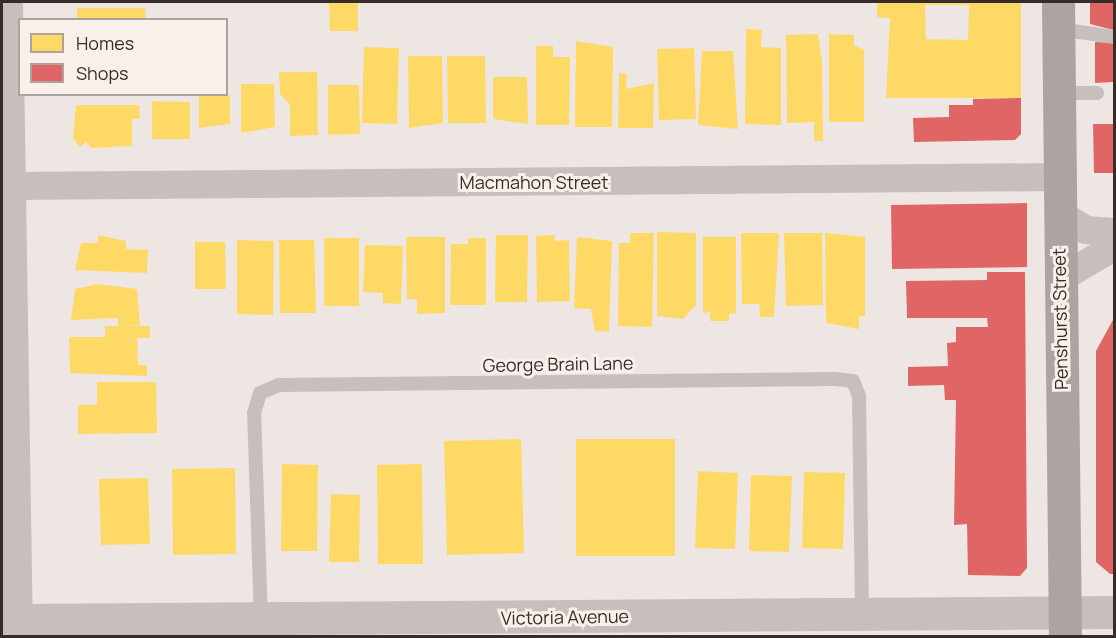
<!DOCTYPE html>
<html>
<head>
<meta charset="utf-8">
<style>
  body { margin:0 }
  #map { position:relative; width:1116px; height:638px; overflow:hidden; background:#eee6e3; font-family:Manrope,sans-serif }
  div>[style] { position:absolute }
  .homes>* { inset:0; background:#ffd966 }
  .shops>* { inset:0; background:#e06666 }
  .service>* { height:14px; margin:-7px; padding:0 7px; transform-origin:7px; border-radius:7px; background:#c7bfbc }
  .minor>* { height:28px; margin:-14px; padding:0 14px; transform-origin:14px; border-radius:14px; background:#c7bfbc }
  .tertiary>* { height:33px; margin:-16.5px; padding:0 16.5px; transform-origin:16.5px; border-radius:16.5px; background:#c7bfbc }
  .primary>* { height:33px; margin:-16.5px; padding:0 16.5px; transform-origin:16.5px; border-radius:16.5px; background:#aca4a1 }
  span { translate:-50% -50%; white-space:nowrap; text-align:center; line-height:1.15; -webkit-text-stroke:6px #f9f0ec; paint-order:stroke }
  .street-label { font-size:18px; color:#382c2a }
  .frame { position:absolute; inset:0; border:3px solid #382c2a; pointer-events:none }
  .legend { position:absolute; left:18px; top:18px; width:210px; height:78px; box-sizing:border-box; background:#f9f0ec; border:2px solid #aca29e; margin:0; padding:8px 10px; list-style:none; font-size:18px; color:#382c2a }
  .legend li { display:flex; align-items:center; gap:12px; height:30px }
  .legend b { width:30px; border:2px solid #aca29e }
</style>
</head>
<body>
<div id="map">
  <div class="homes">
    <div style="clip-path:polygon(329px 2px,358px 2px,358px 31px,330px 31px)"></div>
    <div style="clip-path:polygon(evenodd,877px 2px,1021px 2px,1021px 98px,886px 98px,890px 18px,877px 17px,877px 2px,925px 5px,969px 5px,968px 40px,926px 39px,925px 5px)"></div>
    <div style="clip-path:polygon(77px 8px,145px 8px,146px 20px,77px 20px)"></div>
    <div style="clip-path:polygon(746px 29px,762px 30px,761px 47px,781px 48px,781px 125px,745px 124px)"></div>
    <div style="clip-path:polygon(818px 34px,822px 61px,823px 141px,814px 141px,814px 122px,787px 123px,786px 35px)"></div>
    <div style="clip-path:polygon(829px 34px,854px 35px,854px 45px,864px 50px,864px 122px,829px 122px)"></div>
    <div style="clip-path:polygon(576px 41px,613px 47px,612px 127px,575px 127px)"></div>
    <div style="clip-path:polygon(536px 46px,553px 46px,553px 57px,570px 57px,569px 125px,536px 125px)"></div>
    <div style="clip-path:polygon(364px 47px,399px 48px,397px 124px,362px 123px)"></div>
    <div style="clip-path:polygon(694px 48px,696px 119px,659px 120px,657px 49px)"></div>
    <div style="clip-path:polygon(702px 51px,733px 51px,738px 129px,698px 125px)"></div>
    <div style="clip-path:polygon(408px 56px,442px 56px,443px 123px,409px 128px)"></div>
    <div style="clip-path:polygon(447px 56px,485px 56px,486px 123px,448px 123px)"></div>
    <div style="clip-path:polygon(279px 72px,317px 72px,318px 135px,290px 136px,290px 105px,280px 94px)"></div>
    <div style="clip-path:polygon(619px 73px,627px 74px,626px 89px,654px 83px,653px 128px,618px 128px)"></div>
    <div style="clip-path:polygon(493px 77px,527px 77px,528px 124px,493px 119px)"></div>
    <div style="clip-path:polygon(241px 84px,274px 84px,275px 127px,241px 133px)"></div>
    <div style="clip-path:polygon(328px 85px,359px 85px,360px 134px,328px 135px)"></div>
    <div style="clip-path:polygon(199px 94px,230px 95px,230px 124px,199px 128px)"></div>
    <div style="clip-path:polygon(152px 101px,190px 102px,190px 139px,152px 139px)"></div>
    <div style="clip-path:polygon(76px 105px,139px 105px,140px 119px,132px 119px,132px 146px,91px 148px,86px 141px,80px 148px,73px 137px)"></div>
    <div style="clip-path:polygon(657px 232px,696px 233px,696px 305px,683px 319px,657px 316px)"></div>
    <div style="clip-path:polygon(630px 233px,654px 233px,652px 327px,618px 326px,619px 243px,630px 243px)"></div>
    <div style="clip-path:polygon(741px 233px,779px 233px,774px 317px,760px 317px,759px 304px,742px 304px)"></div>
    <div style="clip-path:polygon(784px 233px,822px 233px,823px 305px,786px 306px)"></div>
    <div style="clip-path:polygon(825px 233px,865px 237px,865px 316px,859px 316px,859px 329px,826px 323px)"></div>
    <div style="clip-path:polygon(98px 235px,126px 241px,126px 249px,148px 250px,147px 273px,75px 270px,81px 243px,98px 243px)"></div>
    <div style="clip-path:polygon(496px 235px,528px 235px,527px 302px,495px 302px)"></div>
    <div style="clip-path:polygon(555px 235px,555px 241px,569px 240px,570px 301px,537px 302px,536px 236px)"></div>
    <div style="clip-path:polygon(406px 237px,445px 237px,445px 313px,417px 314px,417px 299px,407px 299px)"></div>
    <div style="clip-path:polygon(577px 237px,612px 241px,609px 332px,595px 331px,591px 309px,574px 308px)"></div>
    <div style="clip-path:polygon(703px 237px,736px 237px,736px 313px,729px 314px,729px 321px,710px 321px,710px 312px,703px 313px)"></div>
    <div style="clip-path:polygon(324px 238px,359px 238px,359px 306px,324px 306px)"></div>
    <div style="clip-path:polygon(468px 238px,486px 238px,486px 305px,450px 305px,451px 244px,468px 244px)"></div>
    <div style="clip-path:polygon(237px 240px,274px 241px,273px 315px,237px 314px)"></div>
    <div style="clip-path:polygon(279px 240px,314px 240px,316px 313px,280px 313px)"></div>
    <div style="clip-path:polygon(195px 242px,225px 242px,226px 289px,195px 289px)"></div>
    <div style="clip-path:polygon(365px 245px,403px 246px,401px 304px,383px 303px,383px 293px,363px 292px)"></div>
    <div style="clip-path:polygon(98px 284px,137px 289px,140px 325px,121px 326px,150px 326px,150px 338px,137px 338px,138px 365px,147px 365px,147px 376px,70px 373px,69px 337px,105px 337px,105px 326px,118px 326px,118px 318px,71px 320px,75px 289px)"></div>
    <div style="clip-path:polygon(97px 382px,156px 382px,157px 433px,78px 434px,78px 405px,97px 405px)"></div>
    <div style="clip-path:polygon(521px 439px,524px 553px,447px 555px,444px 441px)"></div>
    <div style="clip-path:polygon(576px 439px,675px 439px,675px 556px,576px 556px)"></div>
    <div style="clip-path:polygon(282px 464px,318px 465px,317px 551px,281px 551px)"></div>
    <div style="clip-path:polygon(422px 464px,423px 564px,378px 564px,377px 465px)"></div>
    <div style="clip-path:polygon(235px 468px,236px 554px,173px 555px,172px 469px)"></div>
    <div style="clip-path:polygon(698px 471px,738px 473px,735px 549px,695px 548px)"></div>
    <div style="clip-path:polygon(804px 472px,845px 473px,843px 549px,802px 548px)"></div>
    <div style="clip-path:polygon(751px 475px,792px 476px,789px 552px,749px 551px)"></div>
    <div style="clip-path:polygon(148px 478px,150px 544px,101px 545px,99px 479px)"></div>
    <div style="clip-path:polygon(331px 494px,360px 495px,359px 562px,329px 562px)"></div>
  </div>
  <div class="shops">
    <div style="clip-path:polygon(1090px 2px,1114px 2px,1114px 30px,1090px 24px)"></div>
    <div style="clip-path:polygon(1095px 42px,1114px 43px,1114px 82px,1095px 83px)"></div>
    <div style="clip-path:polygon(1021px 98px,1021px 134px,1015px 140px,914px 142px,913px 118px,949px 117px,949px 105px,973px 105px,973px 99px)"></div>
    <div style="clip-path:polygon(1093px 124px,1114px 124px,1114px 173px,1094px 173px)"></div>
    <div style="clip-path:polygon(1027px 203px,1027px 267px,892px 269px,891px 205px)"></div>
    <div style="clip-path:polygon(987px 272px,1025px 272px,1027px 568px,1020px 576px,968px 575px,967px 524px,954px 525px,956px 400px,945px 400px,944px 385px,908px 386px,908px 367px,948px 366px,947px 343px,956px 342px,956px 327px,988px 327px,987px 318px,907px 318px,906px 281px,987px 280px)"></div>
    <div style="clip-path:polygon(1114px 318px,1114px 574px,1110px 574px,1096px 562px,1096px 351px)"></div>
  </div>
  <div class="service">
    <div style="left:1058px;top:29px;width:57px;rotate:8.1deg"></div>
    <div style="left:1058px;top:93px;width:39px"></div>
    <div style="left:261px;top:620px;width:207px;rotate:-91.9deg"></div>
    <div style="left:254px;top:413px;width:21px;rotate:-73deg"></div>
    <div style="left:260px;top:393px;width:21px;rotate:-23deg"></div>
    <div style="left:279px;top:385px;width:556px;rotate:-0.62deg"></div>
    <div style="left:835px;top:379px;width:18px;rotate:6deg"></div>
    <div style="left:853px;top:381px;width:16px;rotate:68deg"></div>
    <div style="left:859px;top:396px;width:218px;rotate:89.2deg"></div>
  </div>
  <div class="minor">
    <div style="left:9px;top:186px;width:1050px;rotate:-0.49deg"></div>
    <div style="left:1059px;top:213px;width:32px;rotate:32deg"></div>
    <div style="left:1086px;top:230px;width:28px;rotate:4deg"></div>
    <div style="left:1060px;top:279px;width:63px;rotate:-30.7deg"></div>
  </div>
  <div class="tertiary">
    <div style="left:6px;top:2px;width:634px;rotate:89.1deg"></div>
    <div style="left:16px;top:620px;width:1098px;rotate:-0.42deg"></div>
  </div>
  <div class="primary">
    <div style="left:1058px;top:2px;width:634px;rotate:89.37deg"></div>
  </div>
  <div class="street-label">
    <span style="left:534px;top:182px">Macmahon Street</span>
    <span style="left:1060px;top:319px;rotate:-91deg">Penshurst Street</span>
    <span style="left:558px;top:364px;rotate:-1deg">George Brain Lane</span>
    <span style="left:565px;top:617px;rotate:-1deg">Victoria Avenue</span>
  </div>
  <div class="frame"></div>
  <ul class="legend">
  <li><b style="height:16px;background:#ffd966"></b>Homes</li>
  <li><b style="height:16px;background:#e06666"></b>Shops</li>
  </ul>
</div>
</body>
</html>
